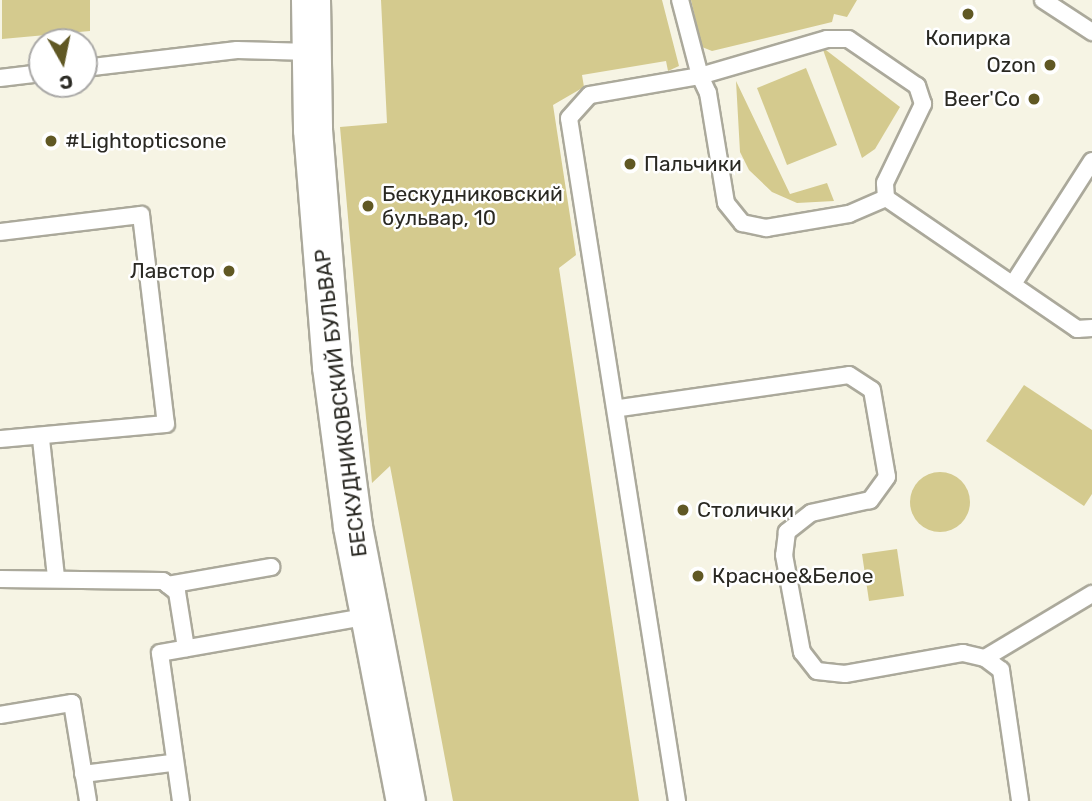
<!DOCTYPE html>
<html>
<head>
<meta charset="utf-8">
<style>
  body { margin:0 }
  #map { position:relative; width:1092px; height:801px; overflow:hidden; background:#f6f4e4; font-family:Rubik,sans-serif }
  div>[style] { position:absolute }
  .green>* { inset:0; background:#d4ca8e }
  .round { border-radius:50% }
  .roads { filter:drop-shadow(2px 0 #aba99b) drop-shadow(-2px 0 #aba99b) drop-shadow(0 2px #aba99b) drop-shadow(0 -2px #aba99b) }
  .service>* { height:16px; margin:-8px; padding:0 8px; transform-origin:8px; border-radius:8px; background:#fff }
  .tertiary>* { height:38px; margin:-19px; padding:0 19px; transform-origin:19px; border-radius:19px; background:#fff }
  .dots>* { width:19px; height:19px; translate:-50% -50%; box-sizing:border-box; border:4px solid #fff; border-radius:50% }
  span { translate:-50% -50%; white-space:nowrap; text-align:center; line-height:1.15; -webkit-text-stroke:5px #fff; paint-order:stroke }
  .poi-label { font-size:21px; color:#2a2923 }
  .right { translate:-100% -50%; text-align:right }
  .left { translate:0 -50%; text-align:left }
  .street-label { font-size:21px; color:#2a2923 }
  .north { position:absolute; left:28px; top:28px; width:70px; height:70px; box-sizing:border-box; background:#fff; border:2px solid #aaa9a7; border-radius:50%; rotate:171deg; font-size:19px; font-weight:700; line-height:28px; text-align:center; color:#2a2923 }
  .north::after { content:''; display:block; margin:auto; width:24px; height:32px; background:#605824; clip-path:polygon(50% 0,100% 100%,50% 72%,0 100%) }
</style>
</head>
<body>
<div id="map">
  <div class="green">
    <div style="clip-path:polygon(2px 0,90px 0,90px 31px,2px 39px)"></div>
    <div style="clip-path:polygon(381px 0,662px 0,679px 66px,668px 71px,666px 61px,582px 75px,584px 87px,553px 105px,576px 255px,559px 268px,639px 801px,453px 801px,390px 466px,372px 483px,361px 364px,340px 127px,387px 123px)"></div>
    <div style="clip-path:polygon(691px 0,857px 0,847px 17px,834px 14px,832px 22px,712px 51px,702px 47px)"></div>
    <div style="clip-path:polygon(822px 47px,900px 107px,875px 149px,862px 158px)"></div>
    <div style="clip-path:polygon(806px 68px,837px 145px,787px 165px,757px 88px)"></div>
    <div style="clip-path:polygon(736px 81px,790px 194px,827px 183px,834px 201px,797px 203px,772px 192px,749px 170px,740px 152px)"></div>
    <div style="clip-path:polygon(1024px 385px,1092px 430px,1092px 494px,1084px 506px,986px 441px)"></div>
    <div class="round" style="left:910px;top:472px;width:60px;height:60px"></div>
    <div style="clip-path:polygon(897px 549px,904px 596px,869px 601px,862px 554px)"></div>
  </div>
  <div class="roads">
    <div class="service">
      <div style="left:1043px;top:0;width:59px;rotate:33.1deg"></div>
      <div style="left:84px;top:68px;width:154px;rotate:-6.7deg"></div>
      <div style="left:237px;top:50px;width:74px;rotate:1.5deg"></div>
      <div style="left:0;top:78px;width:42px;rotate:-6.8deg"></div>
      <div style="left:886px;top:198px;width:15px;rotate:-94deg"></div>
      <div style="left:885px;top:183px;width:88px;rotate:-64.3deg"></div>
      <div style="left:923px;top:104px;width:19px;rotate:-108deg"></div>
      <div style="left:917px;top:86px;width:83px;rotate:-145.7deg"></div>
      <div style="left:848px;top:39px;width:21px;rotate:180deg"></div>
      <div style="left:827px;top:39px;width:132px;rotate:163.8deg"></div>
      <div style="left:700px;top:76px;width:19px;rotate:65deg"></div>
      <div style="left:708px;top:93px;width:111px;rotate:80.7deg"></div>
      <div style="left:726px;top:203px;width:26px;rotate:51deg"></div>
      <div style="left:742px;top:223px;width:25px;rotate:12deg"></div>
      <div style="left:766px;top:228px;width:84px;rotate:-9.6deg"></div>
      <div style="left:849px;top:214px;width:40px;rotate:-23.4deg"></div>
      <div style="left:886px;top:198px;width:232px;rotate:34.4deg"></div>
      <div style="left:1077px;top:329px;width:15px;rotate:-4deg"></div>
      <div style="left:0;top:232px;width:142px;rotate:-6.9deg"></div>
      <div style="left:141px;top:215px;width:210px;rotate:83.2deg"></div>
      <div style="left:166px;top:424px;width:167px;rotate:174.8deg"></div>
      <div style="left:1013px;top:284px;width:146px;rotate:-57.3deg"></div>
      <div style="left:620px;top:408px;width:231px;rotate:-8.2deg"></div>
      <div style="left:849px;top:375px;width:27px;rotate:33deg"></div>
      <div style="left:872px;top:390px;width:88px;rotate:80.2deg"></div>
      <div style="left:887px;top:477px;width:29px;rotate:126deg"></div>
      <div style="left:870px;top:500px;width:60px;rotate:167.6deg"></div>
      <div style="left:811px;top:513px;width:31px;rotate:142deg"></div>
      <div style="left:787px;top:532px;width:23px;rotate:97deg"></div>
      <div style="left:784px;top:555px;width:99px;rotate:79.5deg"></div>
      <div style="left:802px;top:652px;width:24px;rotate:52deg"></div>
      <div style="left:817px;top:671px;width:28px;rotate:6deg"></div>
      <div style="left:845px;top:674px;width:120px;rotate:-10.1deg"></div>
      <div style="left:963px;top:653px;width:23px;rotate:13deg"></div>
      <div style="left:985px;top:658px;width:20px;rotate:37deg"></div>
      <div style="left:1001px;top:670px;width:132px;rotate:81.7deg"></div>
      <div style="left:41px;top:439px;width:140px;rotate:83.8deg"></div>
      <div style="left:0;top:579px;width:163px;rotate:0.7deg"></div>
      <div style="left:163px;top:581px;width:18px;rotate:38deg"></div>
      <div style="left:177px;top:592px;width:57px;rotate:80.9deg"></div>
      <div style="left:168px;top:585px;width:105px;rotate:-9.9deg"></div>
      <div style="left:985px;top:658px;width:125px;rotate:-30.9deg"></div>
      <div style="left:0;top:715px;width:73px;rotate:-9.5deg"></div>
      <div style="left:72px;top:703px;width:99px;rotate:80.7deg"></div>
      <div style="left:83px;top:774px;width:89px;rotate:-7.1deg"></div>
      <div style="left:181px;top:801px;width:149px;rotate:-98.1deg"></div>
      <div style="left:160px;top:653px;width:213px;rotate:-10deg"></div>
      <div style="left:677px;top:801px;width:691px;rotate:-98.99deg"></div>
      <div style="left:569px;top:118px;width:31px;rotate:-48deg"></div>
      <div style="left:590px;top:95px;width:112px;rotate:-9.8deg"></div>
      <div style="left:700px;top:76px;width:79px;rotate:-104.7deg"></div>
    </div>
    <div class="tertiary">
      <div style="left:311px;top:0;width:130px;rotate:89.1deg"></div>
      <div style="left:313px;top:130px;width:238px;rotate:85.4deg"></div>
      <div style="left:332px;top:367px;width:161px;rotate:82.5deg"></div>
      <div style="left:353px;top:527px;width:279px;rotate:79.1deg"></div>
    </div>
  </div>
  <div class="dots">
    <div style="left:968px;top:14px;background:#605824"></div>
    <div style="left:1050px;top:65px;background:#605824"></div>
    <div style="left:1034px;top:99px;background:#605824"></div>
    <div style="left:51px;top:141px;background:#605824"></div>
    <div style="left:630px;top:164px;background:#605824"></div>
    <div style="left:368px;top:206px;background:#605824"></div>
    <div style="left:229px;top:271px;background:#605824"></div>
    <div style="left:683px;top:510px;background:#605824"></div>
    <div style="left:698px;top:576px;background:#605824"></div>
  </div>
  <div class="poi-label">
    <span style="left:968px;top:38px">Копирка</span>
    <span class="right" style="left:1036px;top:65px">Ozon</span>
    <span class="right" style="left:1020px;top:99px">Beer'Co</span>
    <span class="left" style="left:65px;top:141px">#Lightopticsone</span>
    <span class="left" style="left:644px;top:164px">Пальчики</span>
    <span class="left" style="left:382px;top:206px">Бескудниковский<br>бульвар, 10</span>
    <span class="right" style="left:215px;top:271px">Лавстор</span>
    <span class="left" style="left:697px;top:510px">Столички</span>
    <span class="left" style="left:712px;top:576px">Красное&amp;Белое</span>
  </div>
  <div class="street-label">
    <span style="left:341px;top:403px;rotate:-97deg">БЕСКУДНИКОВСКИЙ БУЛЬВАР</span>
  </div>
  <div class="north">С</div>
</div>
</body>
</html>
